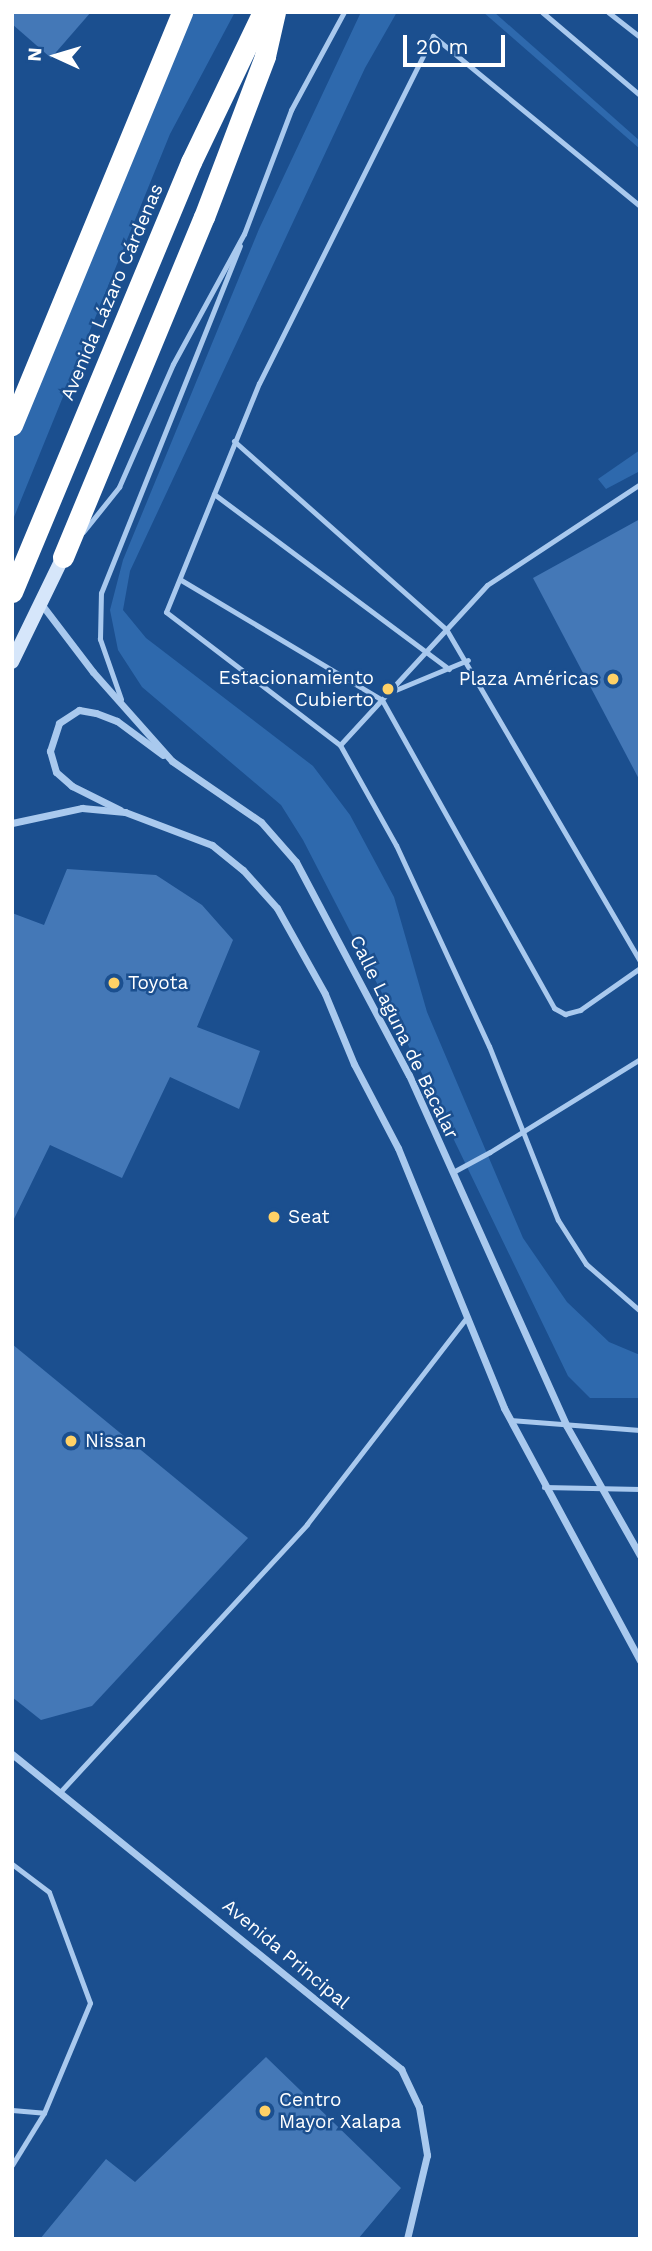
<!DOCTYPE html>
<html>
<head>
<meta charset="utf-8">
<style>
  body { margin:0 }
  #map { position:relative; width:652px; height:2251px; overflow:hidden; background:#1b4f8f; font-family:"Work Sans",sans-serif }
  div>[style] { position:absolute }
  .green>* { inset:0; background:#2e69ad }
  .building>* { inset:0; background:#4478b7 }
  .lane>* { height:5px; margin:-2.5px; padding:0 2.5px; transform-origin:2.5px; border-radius:2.5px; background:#a9c9ee }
  .street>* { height:7px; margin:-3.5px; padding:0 3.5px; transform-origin:3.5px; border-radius:3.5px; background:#a9c9ee }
  .secondary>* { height:14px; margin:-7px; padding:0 7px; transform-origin:7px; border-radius:7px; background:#d6e6fa }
  .highway>* { height:21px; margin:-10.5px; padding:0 10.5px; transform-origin:10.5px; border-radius:10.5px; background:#fff }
  .lane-bridge>* { height:5px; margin:-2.5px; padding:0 2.5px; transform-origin:2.5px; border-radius:2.5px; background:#a9c9ee }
  .dots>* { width:19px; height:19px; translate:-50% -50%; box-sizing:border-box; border:4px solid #1b4f8f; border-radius:50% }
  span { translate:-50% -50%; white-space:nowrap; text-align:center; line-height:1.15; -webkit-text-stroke:5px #1b4f8f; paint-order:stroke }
  .street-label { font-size:19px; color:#fff }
  .poi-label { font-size:19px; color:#fff }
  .right { translate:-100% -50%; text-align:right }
  .left { translate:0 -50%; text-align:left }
  .frame { position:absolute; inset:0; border:14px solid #fff; pointer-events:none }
  .north { position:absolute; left:21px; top:21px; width:70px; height:70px; -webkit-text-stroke:5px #1b4f8f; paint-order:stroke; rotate:274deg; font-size:19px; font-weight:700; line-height:28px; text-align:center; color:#fff }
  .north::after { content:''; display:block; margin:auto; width:24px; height:32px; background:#fff; clip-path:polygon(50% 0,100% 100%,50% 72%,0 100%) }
  .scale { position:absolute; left:403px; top:35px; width:102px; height:32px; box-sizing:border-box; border:4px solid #fff; border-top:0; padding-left:9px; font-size:21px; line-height:24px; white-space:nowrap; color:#fff; -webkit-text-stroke:5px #1b4f8f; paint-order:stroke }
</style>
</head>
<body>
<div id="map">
  <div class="green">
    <div style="clip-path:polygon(189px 12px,235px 12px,170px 134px,12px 522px,12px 434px)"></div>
    <div style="clip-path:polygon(361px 12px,397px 12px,365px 68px,130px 571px,123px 610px,146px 638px,313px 766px,350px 815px,394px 897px,427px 1012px,523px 1238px,567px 1302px,609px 1342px,640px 1355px,640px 1398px,590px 1398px,568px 1376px,399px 1026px,303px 840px,281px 805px,142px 687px,118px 650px,110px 610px,123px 560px,259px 229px)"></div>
    <div style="clip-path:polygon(483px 12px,494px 12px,640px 141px,640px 149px)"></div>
    <div style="clip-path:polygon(640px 450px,640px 471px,606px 489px,598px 479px)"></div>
  </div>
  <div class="building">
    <div style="clip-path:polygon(12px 12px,91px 12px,51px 58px,12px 24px)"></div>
    <div style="clip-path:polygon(640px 519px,640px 781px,533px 578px)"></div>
    <div style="clip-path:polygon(67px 869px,156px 875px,202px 905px,233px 940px,197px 1027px,260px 1051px,239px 1109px,170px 1077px,122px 1178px,50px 1145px,12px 1223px,12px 913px,44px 925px)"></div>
    <div style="clip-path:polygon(12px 1344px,248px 1538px,92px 1706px,41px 1720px,12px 1697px)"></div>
    <div style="clip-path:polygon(266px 2057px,401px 2188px,358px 2239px,40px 2239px,106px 2159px,135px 2182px)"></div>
  </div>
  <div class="lane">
    <div style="left:542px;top:12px;width:128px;rotate:40.3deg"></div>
    <div style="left:608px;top:12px;width:41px;rotate:38deg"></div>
    <div style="left:640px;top:206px;width:268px;rotate:-140.6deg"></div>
    <div style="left:433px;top:36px;width:388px;rotate:116.6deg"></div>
    <div style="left:259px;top:383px;width:247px;rotate:112.1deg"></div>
    <div style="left:166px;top:612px;width:219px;rotate:37.4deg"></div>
    <div style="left:340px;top:745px;width:115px;rotate:60.8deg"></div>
    <div style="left:396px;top:845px;width:221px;rotate:65.2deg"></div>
    <div style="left:489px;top:1046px;width:187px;rotate:68.4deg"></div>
    <div style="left:558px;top:1220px;width:52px;rotate:57.5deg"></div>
    <div style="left:586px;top:1264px;width:72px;rotate:41deg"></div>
    <div style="left:234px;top:441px;width:283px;rotate:41.6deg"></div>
    <div style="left:446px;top:629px;width:385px;rotate:59.7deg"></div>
    <div style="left:214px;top:494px;width:293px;rotate:36.7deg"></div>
    <div style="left:83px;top:532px;width:58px;rotate:-51.3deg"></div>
    <div style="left:119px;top:487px;width:134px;rotate:-66.3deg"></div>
    <div style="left:173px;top:364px;width:148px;rotate:-61.4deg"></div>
    <div style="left:244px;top:234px;width:133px;rotate:-69.2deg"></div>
    <div style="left:291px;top:110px;width:111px;rotate:-61.6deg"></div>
    <div style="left:181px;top:580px;width:234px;rotate:30.8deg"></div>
    <div style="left:382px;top:700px;width:353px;rotate:60.8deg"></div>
    <div style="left:554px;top:1008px;width:13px;rotate:29deg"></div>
    <div style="left:565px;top:1014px;width:16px;rotate:-15deg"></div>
    <div style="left:580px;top:1010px;width:73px;rotate:-35deg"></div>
    <div style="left:393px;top:691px;width:81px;rotate:-22.5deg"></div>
    <div style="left:121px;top:699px;width:64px;rotate:-109.3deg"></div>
    <div style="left:100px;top:639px;width:46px;rotate:-88.8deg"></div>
    <div style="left:101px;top:593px;width:374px;rotate:-68.2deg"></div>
    <div style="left:340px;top:745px;width:217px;rotate:-47.4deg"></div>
    <div style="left:487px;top:585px;width:183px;rotate:-33.4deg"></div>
    <div style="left:453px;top:1172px;width:42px;rotate:-28.4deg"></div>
    <div style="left:510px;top:1420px;width:130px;rotate:4.4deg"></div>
    <div style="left:544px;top:1487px;width:96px;rotate:1.2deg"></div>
    <div style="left:61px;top:1791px;width:363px;rotate:-47.3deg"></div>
    <div style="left:307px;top:1524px;width:262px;rotate:-52.3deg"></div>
    <div style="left:12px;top:1864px;width:46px;rotate:37.1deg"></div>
    <div style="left:49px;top:1892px;width:118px;rotate:69.7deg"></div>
    <div style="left:90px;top:2003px;width:119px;rotate:112.7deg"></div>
    <div style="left:44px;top:2113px;width:61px;rotate:121.6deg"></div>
    <div style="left:12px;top:2110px;width:32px;rotate:5deg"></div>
  </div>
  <div class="street">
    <div style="left:42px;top:605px;width:84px;rotate:52.7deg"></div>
    <div style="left:93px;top:672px;width:119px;rotate:48.4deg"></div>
    <div style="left:172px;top:761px;width:108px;rotate:34.4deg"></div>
    <div style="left:261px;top:822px;width:53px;rotate:48.8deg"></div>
    <div style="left:296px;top:862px;width:241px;rotate:62.1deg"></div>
    <div style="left:409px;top:1075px;width:384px;rotate:65.8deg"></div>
    <div style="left:566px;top:1425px;width:150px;rotate:60.4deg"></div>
    <div style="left:120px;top:810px;width:54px;rotate:-153.4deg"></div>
    <div style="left:72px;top:786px;width:21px;rotate:-139deg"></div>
    <div style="left:56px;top:772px;width:22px;rotate:-106deg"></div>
    <div style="left:50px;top:751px;width:29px;rotate:-72deg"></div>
    <div style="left:59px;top:723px;width:24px;rotate:-33deg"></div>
    <div style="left:79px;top:710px;width:17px;rotate:10deg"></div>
    <div style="left:96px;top:713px;width:22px;rotate:21deg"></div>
    <div style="left:117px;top:721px;width:57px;rotate:36.5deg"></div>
    <div style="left:12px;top:823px;width:72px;rotate:-12.1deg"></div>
    <div style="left:82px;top:808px;width:43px;rotate:5.3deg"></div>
    <div style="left:125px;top:812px;width:93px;rotate:20.8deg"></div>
    <div style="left:212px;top:845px;width:40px;rotate:39deg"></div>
    <div style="left:243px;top:870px;width:51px;rotate:48.2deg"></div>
    <div style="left:277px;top:908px;width:98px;rotate:60.8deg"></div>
    <div style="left:325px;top:994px;width:76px;rotate:67.5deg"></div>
    <div style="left:354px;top:1064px;width:95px;rotate:62.4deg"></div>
    <div style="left:398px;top:1148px;width:281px;rotate:67.8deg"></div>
    <div style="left:504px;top:1408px;width:287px;rotate:61.7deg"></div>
    <div style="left:12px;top:1754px;width:501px;rotate:39deg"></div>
    <div style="left:401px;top:2069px;width:42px;rotate:64.7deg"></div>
    <div style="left:419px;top:2107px;width:49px;rotate:80.5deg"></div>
    <div style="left:427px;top:2155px;width:86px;rotate:103.4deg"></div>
  </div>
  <div class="secondary">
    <div style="left:12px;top:662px;width:117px;rotate:-64.1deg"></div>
  </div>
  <div class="highway">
    <div style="left:12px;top:425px;width:447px;rotate:-67.6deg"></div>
    <div style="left:63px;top:557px;width:368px;rotate:-67.5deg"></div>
    <div style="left:204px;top:217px;width:172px;rotate:-69.2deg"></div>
    <div style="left:265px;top:56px;width:45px;rotate:-77.2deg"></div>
    <div style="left:12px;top:592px;width:466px;rotate:-67.4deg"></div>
    <div style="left:191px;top:162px;width:166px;rotate:-64.4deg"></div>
  </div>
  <div class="lane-bridge">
    <div style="left:490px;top:1152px;width:176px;rotate:-31.8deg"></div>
  </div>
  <div class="dots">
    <div style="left:613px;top:679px;background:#ffd166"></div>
    <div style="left:388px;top:689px;background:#ffd166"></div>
    <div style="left:114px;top:983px;background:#ffd166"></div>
    <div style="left:274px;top:1217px;background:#ffd166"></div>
    <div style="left:71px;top:1441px;background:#ffd166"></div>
    <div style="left:265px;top:2111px;background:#ffd166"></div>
  </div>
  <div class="street-label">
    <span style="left:112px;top:292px;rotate:-67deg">Avenida Lázaro Cárdenas</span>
    <span style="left:404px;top:1037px;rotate:64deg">Calle Laguna de Bacalar</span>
    <span style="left:286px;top:1954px;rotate:40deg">Avenida Principal</span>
  </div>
  <div class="poi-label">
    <span class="right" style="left:374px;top:689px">Estacionamiento<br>Cubierto</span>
    <span class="right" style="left:599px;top:679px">Plaza Américas</span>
    <span class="left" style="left:128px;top:983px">Toyota</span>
    <span class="left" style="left:288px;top:1217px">Seat</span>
    <span class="left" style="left:85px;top:1441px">Nissan</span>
    <span class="left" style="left:279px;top:2111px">Centro<br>Mayor Xalapa</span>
  </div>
  <div class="frame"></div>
  <div class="north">N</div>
  <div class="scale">20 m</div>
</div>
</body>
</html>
